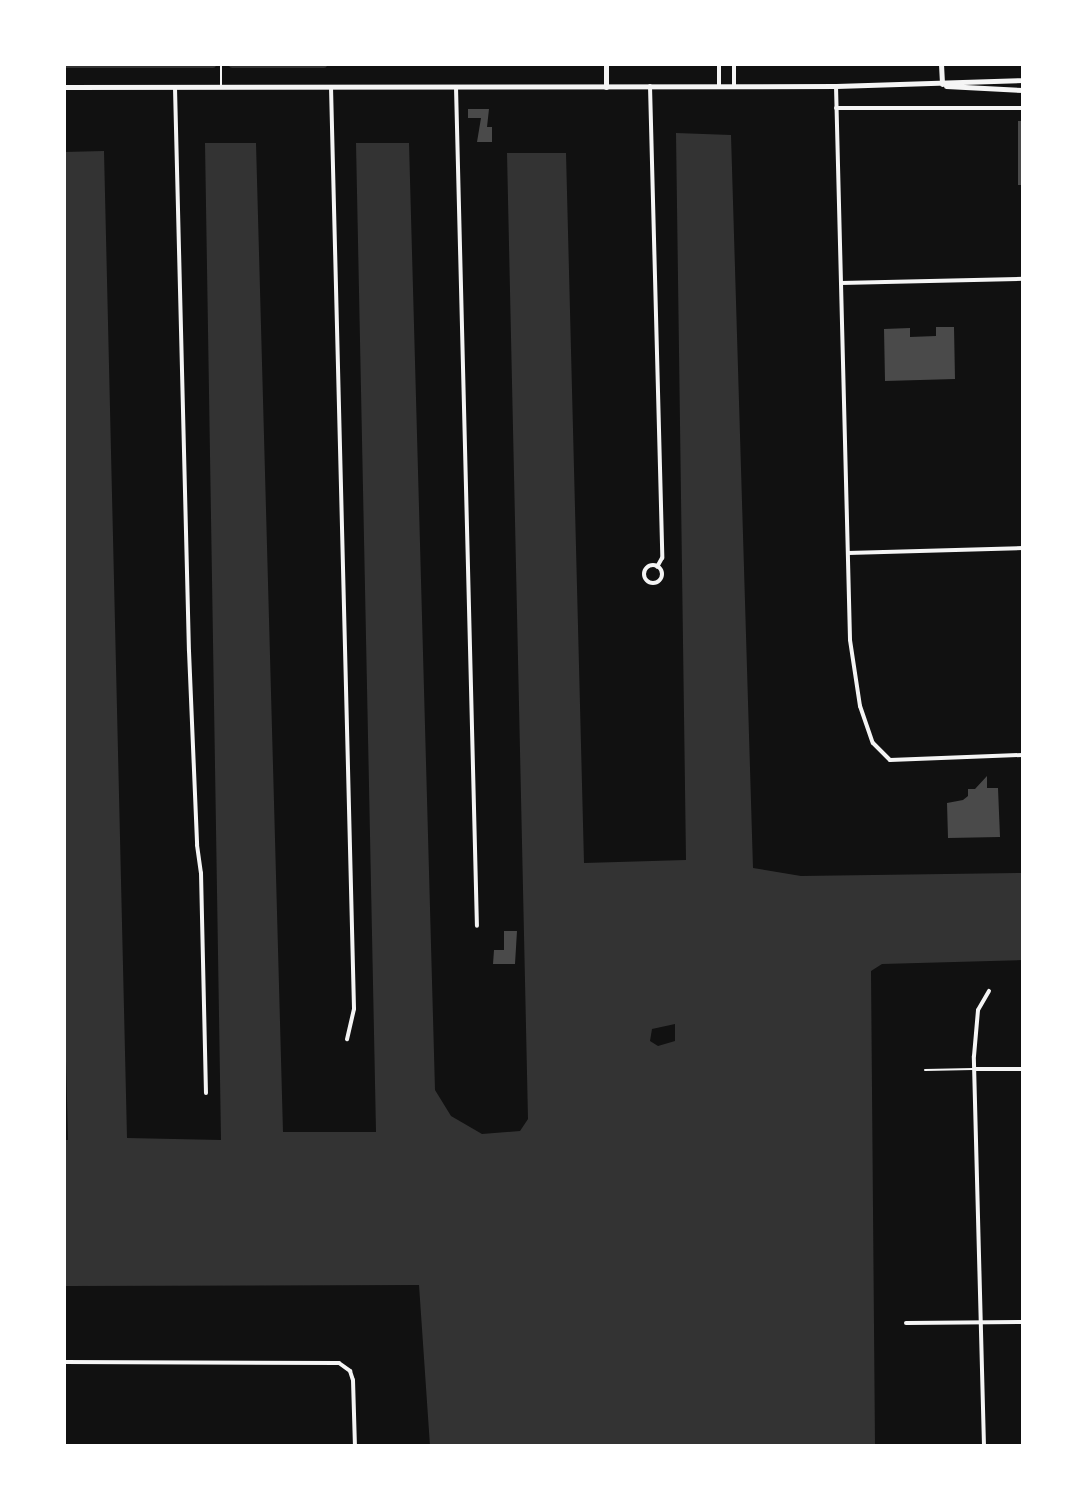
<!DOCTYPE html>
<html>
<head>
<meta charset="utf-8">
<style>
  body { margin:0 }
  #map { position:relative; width:1087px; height:1510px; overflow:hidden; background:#111; font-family:Literata,serif }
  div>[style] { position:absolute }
  .water>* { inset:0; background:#333 }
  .canal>* { height:7px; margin:-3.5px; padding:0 3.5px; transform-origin:3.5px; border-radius:3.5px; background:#333 }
  .building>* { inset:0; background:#4a4a4a }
  .service>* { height:2px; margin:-1px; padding:0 1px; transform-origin:1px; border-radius:1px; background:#f5f5f5 }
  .minor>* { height:4px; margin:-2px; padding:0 2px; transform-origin:2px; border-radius:2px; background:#f5f5f5 }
  .minor>.ring { margin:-2px; padding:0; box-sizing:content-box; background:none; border:4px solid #f5f5f5; border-radius:50% }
  .tertiary>* { height:5px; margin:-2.5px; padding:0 2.5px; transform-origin:2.5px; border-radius:2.5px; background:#f5f5f5 }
  .secondary>* { height:5px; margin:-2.5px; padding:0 2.5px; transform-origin:2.5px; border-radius:2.5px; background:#f5f5f5 }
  span { translate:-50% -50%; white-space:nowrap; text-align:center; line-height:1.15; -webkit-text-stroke:8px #fff; paint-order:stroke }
  .frame { position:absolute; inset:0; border:66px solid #fff; pointer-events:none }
</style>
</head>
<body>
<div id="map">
  <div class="water">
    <div style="clip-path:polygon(evenodd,676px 133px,731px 135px,753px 868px,801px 876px,1023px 873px,1023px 960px,882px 964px,871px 971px,875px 1446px,430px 1446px,419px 1285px,64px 1286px,64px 1140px,68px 1140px,64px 982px,64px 152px,104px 151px,127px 1138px,221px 1140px,205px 143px,256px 143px,283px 1132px,376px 1132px,356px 143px,409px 143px,435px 1090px,451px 1116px,482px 1134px,520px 1131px,528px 1119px,507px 153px,566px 153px,584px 863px,686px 860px,676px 133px,675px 1024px,675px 1041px,658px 1046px,650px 1041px,652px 1029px,675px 1024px)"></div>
  </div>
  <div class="canal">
    <div style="left:64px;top:64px;width:148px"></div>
    <div style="left:232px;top:64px;width:91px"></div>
  </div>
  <div class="building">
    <div style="clip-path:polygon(468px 109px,489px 109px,487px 127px,492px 127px,492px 142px,477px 142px,481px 118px,468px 118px)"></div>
    <div style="clip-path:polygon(1018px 121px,1023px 121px,1023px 185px,1018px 185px)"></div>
    <div style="clip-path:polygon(936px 327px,954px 327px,955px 379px,885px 381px,884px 329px,910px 328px,910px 337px,936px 336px)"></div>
    <div style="clip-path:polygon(987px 776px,987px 788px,998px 788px,1000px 837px,948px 838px,947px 803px,963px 800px,968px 796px,968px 789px,975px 789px)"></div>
    <div style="clip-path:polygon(504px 931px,517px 931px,515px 964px,493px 964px,494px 950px,504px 950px)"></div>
  </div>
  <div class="service">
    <div style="left:221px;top:64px;width:23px;rotate:90deg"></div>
    <div style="left:925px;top:1070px;width:48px;rotate:-1.2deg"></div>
  </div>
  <div class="minor">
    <div style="left:734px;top:64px;width:22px;rotate:90deg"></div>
    <div style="left:650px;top:86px;width:472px;rotate:88.5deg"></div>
    <div style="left:662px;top:558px;width:10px;rotate:119deg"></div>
    <div style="left:719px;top:86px;width:22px;rotate:-90deg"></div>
    <div style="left:836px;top:86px;width:554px;rotate:88.55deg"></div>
    <div style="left:850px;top:640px;width:67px;rotate:81.4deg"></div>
    <div style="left:860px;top:706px;width:39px;rotate:71deg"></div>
    <div style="left:873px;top:743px;width:24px;rotate:45deg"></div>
    <div style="left:890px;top:760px;width:133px;rotate:-2.2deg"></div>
    <div style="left:331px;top:87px;width:922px;rotate:88.57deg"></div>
    <div style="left:354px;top:1009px;width:31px;rotate:103deg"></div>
    <div style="left:456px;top:87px;width:839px;rotate:88.57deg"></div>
    <div style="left:175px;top:88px;width:563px;rotate:88.58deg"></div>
    <div style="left:189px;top:651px;width:194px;rotate:87.6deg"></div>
    <div style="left:197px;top:845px;width:28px;rotate:82deg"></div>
    <div style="left:201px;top:873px;width:220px;rotate:88.7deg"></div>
    <div style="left:836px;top:108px;width:187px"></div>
    <div style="left:841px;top:283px;width:182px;rotate:-1.3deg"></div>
    <div style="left:848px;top:553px;width:175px;rotate:-1.6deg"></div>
    <div class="ring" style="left:644px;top:565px;width:14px;height:14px"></div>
    <div style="left:975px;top:1069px;width:48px"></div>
    <div style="left:906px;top:1323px;width:117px;rotate:-0.5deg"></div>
    <div style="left:64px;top:1362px;width:275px;rotate:0.2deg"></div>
    <div style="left:339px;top:1363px;width:14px;rotate:36deg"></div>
    <div style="left:350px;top:1371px;width:9px;rotate:72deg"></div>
    <div style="left:353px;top:1380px;width:66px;rotate:88.3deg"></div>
    <div style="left:984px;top:1446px;width:390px;rotate:-91.5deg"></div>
    <div style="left:974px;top:1056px;width:46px;rotate:-85deg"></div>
    <div style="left:978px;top:1010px;width:22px;rotate:-60deg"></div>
  </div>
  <div class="tertiary">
    <div style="left:606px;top:64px;width:23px;rotate:90deg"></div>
    <div style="left:941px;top:64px;width:20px;rotate:87deg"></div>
  </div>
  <div class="secondary">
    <div style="left:946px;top:86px;width:77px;rotate:3deg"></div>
    <div style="left:64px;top:87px;width:772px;rotate:-0.07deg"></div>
    <div style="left:836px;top:86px;width:187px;rotate:-1.8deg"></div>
  </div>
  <div class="frame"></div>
</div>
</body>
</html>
